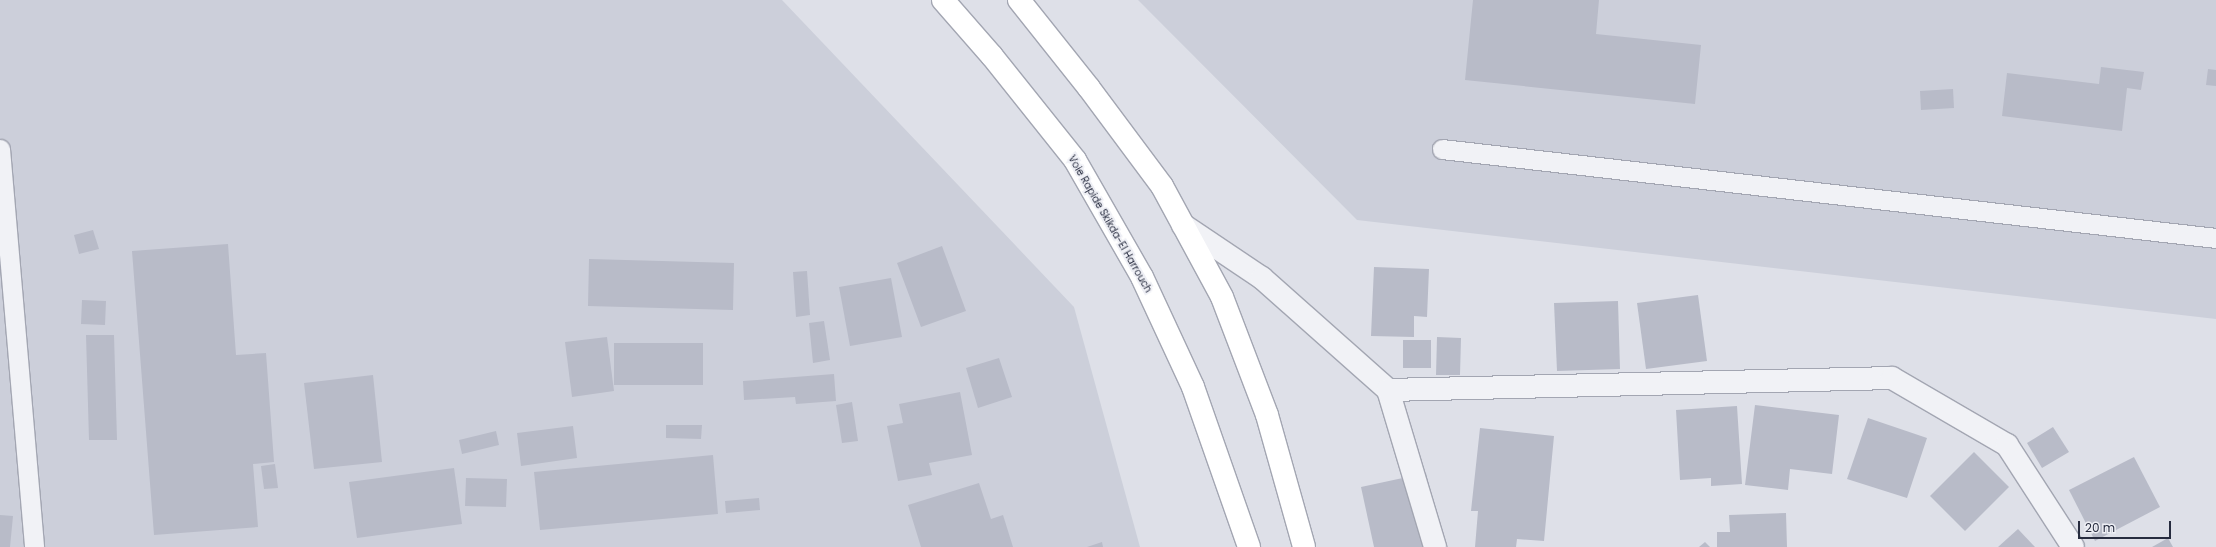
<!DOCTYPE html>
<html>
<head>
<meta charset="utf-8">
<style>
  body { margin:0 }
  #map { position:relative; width:2216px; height:547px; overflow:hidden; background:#dee0e8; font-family:Poppins,sans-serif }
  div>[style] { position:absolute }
  .built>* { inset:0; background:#cccfda }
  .building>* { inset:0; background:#b8bbc8 }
  .roads { filter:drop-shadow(1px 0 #a3a6b2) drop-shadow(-1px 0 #a3a6b2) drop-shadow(0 1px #a3a6b2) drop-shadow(0 -1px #a3a6b2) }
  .service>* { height:19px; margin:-9.5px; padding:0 9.5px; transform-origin:9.5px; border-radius:9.5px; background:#f1f2f6 }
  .minor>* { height:22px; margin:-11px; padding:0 11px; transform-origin:11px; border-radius:11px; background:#f1f2f6 }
  .trunk>* { height:22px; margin:-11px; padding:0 11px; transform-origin:11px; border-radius:11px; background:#fff }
  span { translate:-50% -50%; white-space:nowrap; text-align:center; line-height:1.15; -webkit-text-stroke:4px #eeeff5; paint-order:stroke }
  .street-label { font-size:10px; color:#272c3f }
  .scale { position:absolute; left:2078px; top:521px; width:93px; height:18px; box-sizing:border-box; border:2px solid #272c3f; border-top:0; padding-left:5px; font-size:12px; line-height:14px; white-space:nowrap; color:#272c3f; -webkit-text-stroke:3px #eeeff5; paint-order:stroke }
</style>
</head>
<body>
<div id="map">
  <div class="built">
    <div style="clip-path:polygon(0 0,782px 0,1074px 307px,1140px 547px,0 547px)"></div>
    <div style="clip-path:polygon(1138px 0,2216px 0,2216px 319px,1357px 220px)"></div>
  </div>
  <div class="building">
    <div style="clip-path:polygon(1473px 0,1599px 0,1596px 34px,1701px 45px,1695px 104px,1465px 80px)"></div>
    <div style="clip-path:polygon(2101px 67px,2144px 72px,2141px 90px,2127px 88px,2122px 131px,2002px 116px,2007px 73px,2099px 84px)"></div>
    <div style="clip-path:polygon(2208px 69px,2216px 70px,2216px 86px,2206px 85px)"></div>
    <div style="clip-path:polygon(1953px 89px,1954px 108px,1921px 110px,1920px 91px)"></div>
    <div style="clip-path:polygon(93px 230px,99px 249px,79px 254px,74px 235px)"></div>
    <div style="clip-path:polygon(228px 244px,236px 355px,266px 353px,274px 462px,253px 464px,258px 527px,154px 535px,132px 251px)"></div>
    <div style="clip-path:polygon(942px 246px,966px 311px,921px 327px,897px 263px)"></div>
    <div style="clip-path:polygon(589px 259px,734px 263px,733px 310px,588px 306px)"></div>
    <div style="clip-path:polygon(1374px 267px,1429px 269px,1427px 317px,1414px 316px,1414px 337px,1371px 336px)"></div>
    <div style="clip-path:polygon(807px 271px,810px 315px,796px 317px,793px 272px)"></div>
    <div style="clip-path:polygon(891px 278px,902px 337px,850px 346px,839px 287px)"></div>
    <div style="clip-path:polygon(1698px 295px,1707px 361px,1646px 369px,1637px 303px)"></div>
    <div style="clip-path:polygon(82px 300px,106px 301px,105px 325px,81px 324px)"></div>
    <div style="clip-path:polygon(1618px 301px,1620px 369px,1557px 371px,1554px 303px)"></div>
    <div style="clip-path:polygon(824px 321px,830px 360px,813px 363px,809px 323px)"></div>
    <div style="clip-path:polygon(86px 335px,114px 335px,117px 440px,89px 440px)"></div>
    <div style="clip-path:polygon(607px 337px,614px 391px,572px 397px,565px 342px)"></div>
    <div style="clip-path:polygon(1437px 337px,1461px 338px,1460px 375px,1436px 375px)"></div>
    <div style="clip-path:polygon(1403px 340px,1431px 340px,1431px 368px,1403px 368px)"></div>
    <div style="clip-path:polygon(614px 343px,703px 343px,703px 385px,614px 385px)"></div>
    <div style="clip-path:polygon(999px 358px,1012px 397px,978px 408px,966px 368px)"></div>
    <div style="clip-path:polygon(834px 374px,836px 401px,796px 404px,795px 397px,744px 400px,743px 381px)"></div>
    <div style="clip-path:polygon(373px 375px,382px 462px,314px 469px,304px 383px)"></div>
    <div style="clip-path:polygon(960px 392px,972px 455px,929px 463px,932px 475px,898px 481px,887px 426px,903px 423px,899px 404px)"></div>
    <div style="clip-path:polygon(852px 402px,858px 441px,842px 443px,836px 405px)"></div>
    <div style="clip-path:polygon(1755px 405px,1839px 415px,1832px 474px,1790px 469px,1788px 490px,1745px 485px)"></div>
    <div style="clip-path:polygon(1737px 406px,1742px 484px,1711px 486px,1711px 478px,1680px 480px,1676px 410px)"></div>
    <div style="clip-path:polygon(1868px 418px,1927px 438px,1907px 498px,1847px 479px)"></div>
    <div style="clip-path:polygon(666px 425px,702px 425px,701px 439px,666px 438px)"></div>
    <div style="clip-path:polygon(573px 426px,577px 458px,521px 466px,517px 433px)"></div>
    <div style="clip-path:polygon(2053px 427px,2069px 452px,2042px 468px,2027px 443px)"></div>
    <div style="clip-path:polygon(1480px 428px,1554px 436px,1544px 541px,1517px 539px,1516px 547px,1475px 547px,1478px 511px,1471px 511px)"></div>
    <div style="clip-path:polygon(496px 431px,499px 445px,462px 454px,459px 440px)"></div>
    <div style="clip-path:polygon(1974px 452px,2009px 487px,1965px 531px,1930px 496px)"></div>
    <div style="clip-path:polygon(713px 455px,718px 514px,540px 530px,534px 472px)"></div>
    <div style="clip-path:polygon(2134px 457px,2160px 507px,2095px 541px,2069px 490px)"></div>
    <div style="clip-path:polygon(275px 464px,278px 488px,264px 489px,261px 466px)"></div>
    <div style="clip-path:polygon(454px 468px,462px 524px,357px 538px,349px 482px)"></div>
    <div style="clip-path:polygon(1426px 473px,1443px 547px,1374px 547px,1361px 487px)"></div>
    <div style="clip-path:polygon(466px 478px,507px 479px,506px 507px,465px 506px)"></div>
    <div style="clip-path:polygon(979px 483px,991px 519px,1003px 515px,1013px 547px,921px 547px,908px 505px)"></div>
    <div style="clip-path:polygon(759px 498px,760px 510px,726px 513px,725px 501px)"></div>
    <div style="clip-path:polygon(1786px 513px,1787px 547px,1717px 547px,1717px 532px,1730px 532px,1729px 515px)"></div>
    <div style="clip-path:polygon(0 515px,13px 516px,10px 547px,0 547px)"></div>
    <div style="clip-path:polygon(2018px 529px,2035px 547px,1998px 547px)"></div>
    <div style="clip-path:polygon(2168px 538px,2173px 547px,2152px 547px)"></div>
    <div style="clip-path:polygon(1102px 542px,1103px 547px,1087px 547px)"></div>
    <div style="clip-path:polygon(1705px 542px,1710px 547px,1699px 547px)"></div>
  </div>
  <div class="roads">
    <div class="service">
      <div style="left:0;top:149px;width:399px;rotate:85.1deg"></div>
      <div style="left:1442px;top:149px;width:779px;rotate:6.56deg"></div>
    </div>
    <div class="minor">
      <div style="left:1183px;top:225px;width:95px;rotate:33.9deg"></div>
      <div style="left:1262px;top:278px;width:169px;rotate:41.6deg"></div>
      <div style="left:1388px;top:390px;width:164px;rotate:73.3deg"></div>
      <div style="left:1388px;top:390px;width:504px;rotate:-1.36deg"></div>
      <div style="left:1892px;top:378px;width:133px;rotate:30.2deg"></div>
      <div style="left:2007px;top:445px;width:121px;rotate:57.1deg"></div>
    </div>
    <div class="trunk">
      <div style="left:943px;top:0;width:74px;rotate:48.8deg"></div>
      <div style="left:992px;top:56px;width:133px;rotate:51.4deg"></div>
      <div style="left:1075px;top:160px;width:135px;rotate:60.2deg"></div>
      <div style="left:1142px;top:277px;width:121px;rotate:65.1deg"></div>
      <div style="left:1193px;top:387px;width:170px;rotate:70.7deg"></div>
      <div style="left:1019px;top:0;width:112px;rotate:51.5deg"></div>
      <div style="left:1089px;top:88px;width:122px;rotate:53.3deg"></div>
      <div style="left:1162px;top:186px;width:126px;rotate:61.6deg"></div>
      <div style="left:1222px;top:297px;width:126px;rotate:69.1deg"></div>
      <div style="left:1267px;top:415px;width:137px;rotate:74.3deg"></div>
    </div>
  </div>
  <div class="street-label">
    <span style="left:1110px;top:224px;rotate:60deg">Voie Rapide Skikda-El Harrouch</span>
  </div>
  <div class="scale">20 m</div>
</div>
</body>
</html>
